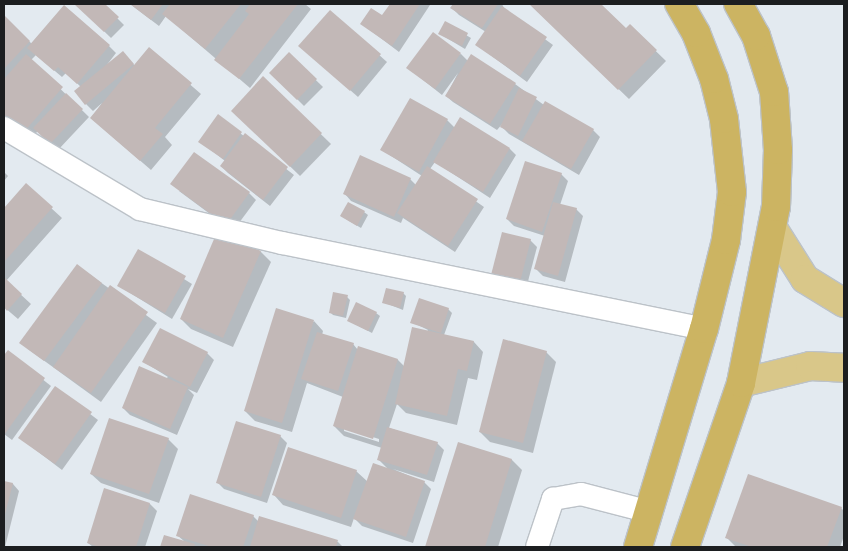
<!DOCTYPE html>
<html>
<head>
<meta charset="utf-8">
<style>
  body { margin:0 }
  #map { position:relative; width:848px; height:551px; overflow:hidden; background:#e3eaf0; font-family:Lato,sans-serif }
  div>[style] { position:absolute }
  .shadow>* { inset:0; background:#0003 }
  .building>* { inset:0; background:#c2b8b7 }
  .roads { filter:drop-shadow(1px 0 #bcc2c8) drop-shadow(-1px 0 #bcc2c8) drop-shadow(0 1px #bcc2c8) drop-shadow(0 -1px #bcc2c8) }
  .minor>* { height:22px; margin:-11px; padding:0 11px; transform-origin:11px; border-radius:11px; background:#fff }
  .primary>* { height:28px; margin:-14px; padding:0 14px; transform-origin:14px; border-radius:14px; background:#d9c789 }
  .trunk>* { height:28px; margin:-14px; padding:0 14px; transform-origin:14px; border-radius:14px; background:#ccb462 }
  span { translate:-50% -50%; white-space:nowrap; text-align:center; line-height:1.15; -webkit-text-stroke:4px #fff; paint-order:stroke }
  .frame { position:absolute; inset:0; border:5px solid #1c1e20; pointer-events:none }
</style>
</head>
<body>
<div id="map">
  <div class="shadow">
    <div style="clip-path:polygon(76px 4px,103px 4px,124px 25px,111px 38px)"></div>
    <div style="clip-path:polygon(130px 4px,305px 4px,311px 9px,250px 88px,166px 16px,159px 26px)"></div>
    <div style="clip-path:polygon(391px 4px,430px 5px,399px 52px,362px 24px,383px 17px)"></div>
    <div style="clip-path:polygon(454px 4px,502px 4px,505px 10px,553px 45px,527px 82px,477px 45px,486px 32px,459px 15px,452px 8px)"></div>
    <div style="clip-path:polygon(530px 4px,599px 4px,626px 30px,630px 26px,666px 61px,629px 99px)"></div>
    <div style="clip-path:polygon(330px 11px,387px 62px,358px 97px,307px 52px)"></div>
    <div style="clip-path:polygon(4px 17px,32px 44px,109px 46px,116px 53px,106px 66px,129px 59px,135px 66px,149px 49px,201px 94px,165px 137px,172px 145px,151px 170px,91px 118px,102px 103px,93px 111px,86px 104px,81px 87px,66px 73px,62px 77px,36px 55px,31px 60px,89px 117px,58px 150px,38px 131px,30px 139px,4px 115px)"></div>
    <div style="clip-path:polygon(445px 23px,471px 38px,465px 49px,440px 34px)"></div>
    <div style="clip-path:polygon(289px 54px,323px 87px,304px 106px,271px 73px)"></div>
    <div style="clip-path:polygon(461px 54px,468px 61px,515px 84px,544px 105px,593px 130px,600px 137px,579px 175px,509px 134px,502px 127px,504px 122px,497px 130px,453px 102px,446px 96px,458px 73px,442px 95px,408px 68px)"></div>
    <div style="clip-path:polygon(263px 78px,331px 144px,300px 176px,233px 111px)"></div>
    <div style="clip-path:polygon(218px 116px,294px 175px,270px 206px,228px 173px,221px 166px,225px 161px,200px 141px)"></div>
    <div style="clip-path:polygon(447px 120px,455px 128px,510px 149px,516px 155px,490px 198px,435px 162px,430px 169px,484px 207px,455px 252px,403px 218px,401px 223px,351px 201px,345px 194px,410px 179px,416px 185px,422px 176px,382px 150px)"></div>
    <div style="clip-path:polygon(4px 172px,8px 176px,4px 181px)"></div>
    <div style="clip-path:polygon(561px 174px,568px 181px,560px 205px,576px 209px,583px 216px,565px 282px,543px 276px,536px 269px,545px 236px,514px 226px,507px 219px)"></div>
    <div style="clip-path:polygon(26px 185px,62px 218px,6px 281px,31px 304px,18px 319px,4px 307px,4px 210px)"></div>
    <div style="clip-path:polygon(179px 191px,249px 193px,256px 200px,233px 231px)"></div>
    <div style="clip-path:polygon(364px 212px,368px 215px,361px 228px,341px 216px)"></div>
    <div style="clip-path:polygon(218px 233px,261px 252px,271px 262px,233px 347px,191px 329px,181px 319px)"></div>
    <div style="clip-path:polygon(530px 240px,537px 247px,526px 289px,500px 282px)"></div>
    <div style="clip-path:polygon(139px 251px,192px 284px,172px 319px,119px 286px)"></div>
    <div style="clip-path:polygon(78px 266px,157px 323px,101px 402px,28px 349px)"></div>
    <div style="clip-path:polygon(403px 293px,406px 296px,403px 310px,383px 302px)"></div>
    <div style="clip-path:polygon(347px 297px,350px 300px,346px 318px,333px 315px,330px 312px)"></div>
    <div style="clip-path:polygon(evenodd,448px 309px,452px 313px,444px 335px,474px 342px,483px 352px,477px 380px,468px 378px,457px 425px,406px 413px,397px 404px,389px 428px,437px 443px,444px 450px,434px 482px,393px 469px,424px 482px,431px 489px,413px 543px,362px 526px,354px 518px,351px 527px,283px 505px,274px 495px,356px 471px,368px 482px,389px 470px,379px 460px,382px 448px,344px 436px,334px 426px,343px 397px,307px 383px,292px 432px,255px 421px,245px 411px,314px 321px,323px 331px,322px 335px,353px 344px,358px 350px,398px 360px,405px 367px,428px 330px,412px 322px,448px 309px,344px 428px,379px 439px,379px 442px,344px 431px,344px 428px)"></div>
    <div style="clip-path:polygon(376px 313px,380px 316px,372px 333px,349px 321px)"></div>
    <div style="clip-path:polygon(8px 352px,51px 386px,12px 440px,4px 434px,4px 358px)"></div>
    <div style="clip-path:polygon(546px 352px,556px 362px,533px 453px,490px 442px,480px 432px)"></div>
    <div style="clip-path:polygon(207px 353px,214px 360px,197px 393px,188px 389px,194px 395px,177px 435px,130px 415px,123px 408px,168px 377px,144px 362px)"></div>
    <div style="clip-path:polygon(56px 388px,98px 420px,62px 470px,20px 438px)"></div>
    <div style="clip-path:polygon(280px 436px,287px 443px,267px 503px,224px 489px,218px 483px)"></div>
    <div style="clip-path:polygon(168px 439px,178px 449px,159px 503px,101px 483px,91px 474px)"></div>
    <div style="clip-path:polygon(459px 443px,512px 460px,522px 470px,498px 547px,426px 547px)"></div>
    <div style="clip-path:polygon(4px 482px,13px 484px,19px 491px,5px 547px)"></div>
    <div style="clip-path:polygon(105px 489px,150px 504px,157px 511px,145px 547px,93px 547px,88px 543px)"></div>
    <div style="clip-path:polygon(841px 508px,844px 511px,844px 536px,840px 547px,736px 547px,727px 538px)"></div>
    <div style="clip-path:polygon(253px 516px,259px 522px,260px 518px,338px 542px,343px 547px,162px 547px,165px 536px,185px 542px,177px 535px)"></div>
  </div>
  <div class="building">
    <div style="clip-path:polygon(74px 4px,105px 4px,119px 17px,104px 32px)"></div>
    <div style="clip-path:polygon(130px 4px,163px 4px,151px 20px)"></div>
    <div style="clip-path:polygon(170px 4px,241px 4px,205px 49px,162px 14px)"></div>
    <div style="clip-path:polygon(250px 4px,298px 4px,239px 79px,214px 60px,249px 14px,245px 11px)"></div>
    <div style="clip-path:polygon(390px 4px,420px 4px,392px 46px,360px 24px,371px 8px,382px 15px)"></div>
    <div style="clip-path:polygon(453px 4px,498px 4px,482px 28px,450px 8px)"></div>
    <div style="clip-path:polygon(529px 4px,601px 4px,626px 28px,630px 24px,657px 50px,618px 90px)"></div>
    <div style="clip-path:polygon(64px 5px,110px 45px,77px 84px,58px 67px,54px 71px,27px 48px)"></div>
    <div style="clip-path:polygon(502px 6px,547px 37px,520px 76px,475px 45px)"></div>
    <div style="clip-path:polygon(330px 10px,381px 54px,350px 91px,298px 46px)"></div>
    <div style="clip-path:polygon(4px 15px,30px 41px,4px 69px)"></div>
    <div style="clip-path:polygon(445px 21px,468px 33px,462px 46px,438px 34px)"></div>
    <div style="clip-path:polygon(433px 32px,461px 53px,435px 89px,406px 68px)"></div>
    <div style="clip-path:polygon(149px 47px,192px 83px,155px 128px,163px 134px,140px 161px,90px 118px)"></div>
    <div style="clip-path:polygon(123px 51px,134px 64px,85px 105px,74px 91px)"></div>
    <div style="clip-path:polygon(289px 52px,317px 79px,297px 100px,269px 73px)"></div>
    <div style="clip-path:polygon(26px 54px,63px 87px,23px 133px,4px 116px,4px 79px)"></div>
    <div style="clip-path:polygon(471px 54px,516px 83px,490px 124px,445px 96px)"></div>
    <div style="clip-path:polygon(263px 76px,322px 133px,290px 167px,231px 111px)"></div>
    <div style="clip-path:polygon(519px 88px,537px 97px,518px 136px,500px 127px)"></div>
    <div style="clip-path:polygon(66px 93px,83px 109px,50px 144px,33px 128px)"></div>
    <div style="clip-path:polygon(410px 98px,448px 119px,419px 172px,380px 150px)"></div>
    <div style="clip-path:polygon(545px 101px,594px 129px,571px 169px,522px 141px)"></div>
    <div style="clip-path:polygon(218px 114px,242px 132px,223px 159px,198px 142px)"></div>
    <div style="clip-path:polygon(460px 117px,510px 148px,483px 192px,433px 162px)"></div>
    <div style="clip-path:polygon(245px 133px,288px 167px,263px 200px,220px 166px)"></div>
    <div style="clip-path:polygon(194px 152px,250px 192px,226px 225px,170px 184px)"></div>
    <div style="clip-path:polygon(360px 155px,411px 178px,394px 217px,343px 194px)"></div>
    <div style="clip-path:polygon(525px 161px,562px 173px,542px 232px,506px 219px)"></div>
    <div style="clip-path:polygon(427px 166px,478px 199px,448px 246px,397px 213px)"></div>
    <div style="clip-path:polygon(26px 183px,53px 207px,4px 262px,4px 208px)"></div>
    <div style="clip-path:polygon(348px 202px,365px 211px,357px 226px,340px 216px)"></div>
    <div style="clip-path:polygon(553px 202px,577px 208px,558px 276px,534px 269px)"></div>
    <div style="clip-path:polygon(217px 232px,261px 251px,223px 338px,180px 319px)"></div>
    <div style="clip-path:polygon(502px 232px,531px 239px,520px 282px,491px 275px)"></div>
    <div style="clip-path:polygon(138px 249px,186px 276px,165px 313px,117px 286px)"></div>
    <div style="clip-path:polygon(77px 264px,102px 283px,44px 361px,19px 343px)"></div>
    <div style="clip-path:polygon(4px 277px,22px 294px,7px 311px,4px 307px)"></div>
    <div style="clip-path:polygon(110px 285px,148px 312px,91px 393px,53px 367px)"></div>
    <div style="clip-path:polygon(386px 288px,404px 292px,400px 308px,382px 303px)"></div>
    <div style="clip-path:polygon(333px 292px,348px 295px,343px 316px,329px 313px)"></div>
    <div style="clip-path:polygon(419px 298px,449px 308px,441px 333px,410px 323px)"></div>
    <div style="clip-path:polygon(356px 302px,377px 312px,368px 331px,347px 321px)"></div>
    <div style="clip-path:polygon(276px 308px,314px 320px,282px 423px,244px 411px)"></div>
    <div style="clip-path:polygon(412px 327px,474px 341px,467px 371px,458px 369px,447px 416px,395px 404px)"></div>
    <div style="clip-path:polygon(160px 328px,208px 352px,190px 387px,142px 362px)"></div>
    <div style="clip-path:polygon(317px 332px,354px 343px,338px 391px,301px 379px)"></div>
    <div style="clip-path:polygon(503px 339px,547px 351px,523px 443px,479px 432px)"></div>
    <div style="clip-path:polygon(358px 346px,398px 359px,373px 439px,333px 426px)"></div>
    <div style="clip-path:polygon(8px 350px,45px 378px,4px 435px,4px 355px)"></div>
    <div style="clip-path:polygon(139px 366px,188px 387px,170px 429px,122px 408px)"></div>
    <div style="clip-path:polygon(55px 386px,92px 412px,55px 464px,18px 438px)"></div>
    <div style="clip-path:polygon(109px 418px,169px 438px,149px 494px,90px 474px)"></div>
    <div style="clip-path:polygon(236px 421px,281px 435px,261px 497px,216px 483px)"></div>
    <div style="clip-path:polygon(387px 427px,438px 442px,427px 475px,377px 460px)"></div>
    <div style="clip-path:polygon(458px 442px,512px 459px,485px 547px,425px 547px)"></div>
    <div style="clip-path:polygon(288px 447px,357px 470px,341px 518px,272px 495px)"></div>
    <div style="clip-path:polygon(373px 463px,425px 481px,406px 537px,353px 519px)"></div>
    <div style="clip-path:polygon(748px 474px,842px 507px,827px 547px,752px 547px,725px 538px)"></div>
    <div style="clip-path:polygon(4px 481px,13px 483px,4px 518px)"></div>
    <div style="clip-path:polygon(104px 488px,150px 503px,136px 547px,99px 547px,87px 543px)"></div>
    <div style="clip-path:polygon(190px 494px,254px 515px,243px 547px,212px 547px,176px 536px)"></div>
    <div style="clip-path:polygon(259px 516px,338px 540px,336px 547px,250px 547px)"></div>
    <div style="clip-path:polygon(164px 535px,195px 544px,194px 547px,160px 547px)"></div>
  </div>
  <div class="roads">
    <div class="minor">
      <div style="left:4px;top:128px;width:158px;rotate:30.8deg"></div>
      <div style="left:140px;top:209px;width:146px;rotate:13.5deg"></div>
      <div style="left:282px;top:243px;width:431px;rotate:11.5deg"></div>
      <div style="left:537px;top:547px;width:51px;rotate:-71.6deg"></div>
      <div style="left:553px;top:499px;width:28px;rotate:-10deg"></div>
      <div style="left:581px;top:494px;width:71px;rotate:14.6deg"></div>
    </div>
    <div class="primary">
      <div style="left:774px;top:230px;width:58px;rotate:57.7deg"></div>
      <div style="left:805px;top:279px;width:46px;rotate:31.6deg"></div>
      <div style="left:741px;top:383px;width:71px;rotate:-13.8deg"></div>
      <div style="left:810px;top:366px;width:34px;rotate:3deg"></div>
    </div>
    <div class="trunk">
      <div style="left:638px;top:547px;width:228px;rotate:-73.2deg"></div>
      <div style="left:704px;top:329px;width:92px;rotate:-76.1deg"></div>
      <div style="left:726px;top:240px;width:48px;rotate:-82.9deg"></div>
      <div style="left:732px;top:192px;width:73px;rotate:-96.3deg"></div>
      <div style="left:724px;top:119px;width:41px;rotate:-104deg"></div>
      <div style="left:714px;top:79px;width:49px;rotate:-111.4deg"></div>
      <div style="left:696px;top:33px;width:34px;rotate:-120deg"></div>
      <div style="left:685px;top:547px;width:173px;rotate:-71.1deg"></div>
      <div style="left:741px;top:383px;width:179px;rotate:-78.8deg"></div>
      <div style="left:776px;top:207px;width:57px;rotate:-88deg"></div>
      <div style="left:778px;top:150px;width:58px;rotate:-93.9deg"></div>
      <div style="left:774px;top:92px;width:59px;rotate:-107.8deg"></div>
      <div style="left:756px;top:36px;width:37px;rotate:-119deg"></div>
    </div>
  </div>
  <div class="frame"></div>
</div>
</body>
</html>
